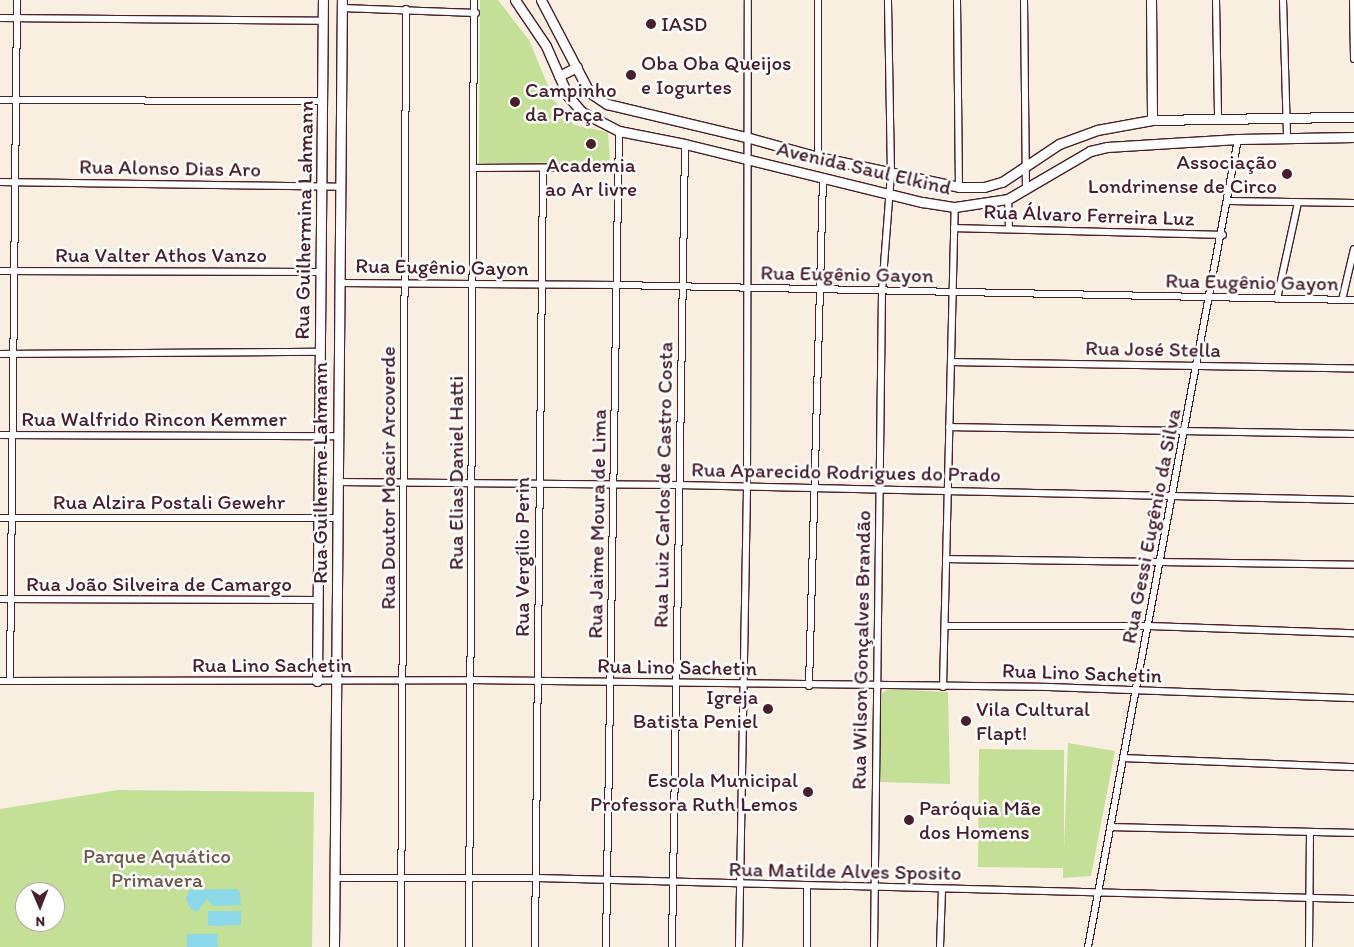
<!DOCTYPE html>
<html>
<head>
<meta charset="utf-8">
<style>
  body { margin:0 }
  #map { position:relative; width:1354px; height:947px; overflow:hidden; background:#f8efe1; font-family:Itim,sans-serif }
  div>[style] { position:absolute }
  .green>* { inset:0; background:#c4e097 }
  .water>* { inset:0; background:#8cd9ec }
  .roads { filter:drop-shadow(1px 0 #4a1f2b) drop-shadow(-1px 0 #4a1f2b) drop-shadow(0 1px #4a1f2b) drop-shadow(0 -1px #4a1f2b) }
  .minor>* { height:6px; margin:-3px; padding:0 3px; transform-origin:3px; border-radius:3px; background:#fff }
  .tertiary>* { height:9px; margin:-4.5px; padding:0 4.5px; transform-origin:4.5px; border-radius:4.5px; background:#fff }
  .secondary>* { height:9px; margin:-4.5px; padding:0 4.5px; transform-origin:4.5px; border-radius:4.5px; background:#fff }
  .dots>* { width:14px; height:14px; translate:-50% -50%; box-sizing:border-box; border:2px solid #fff; border-radius:50% }
  span { translate:-50% -50%; white-space:nowrap; text-align:center; line-height:1.15; -webkit-text-stroke:5px #fff; paint-order:stroke }
  .poi-label { font-size:21px; color:#4a1f2b }
  .left { translate:0 -50%; text-align:left }
  .right { translate:-100% -50%; text-align:right }
  .street-label { font-size:21px; color:#4a1f2b }
  .park-label { font-size:21px; color:#6f594b }
  .north { position:absolute; left:15px; top:882px; width:50px; height:50px; box-sizing:border-box; background:#fff; border:1px solid #b7a5aa; border-radius:50%; rotate:179deg; font-size:14px; font-weight:700; line-height:20px; text-align:center; color:#4a1f2b }
  .north::after { content:''; display:block; margin:auto; width:18px; height:22px; background:#4a1f2b; clip-path:polygon(50% 0,100% 100%,50% 72%,0 100%) }
</style>
</head>
<body>
<div id="map">
  <div class="green">
    <div style="clip-path:polygon(480px 0,498px 0,529px 40px,554px 100px,574px 125px,608px 132px,610px 161px,479px 164px)"></div>
    <div style="clip-path:polygon(888px 689px,948px 692px,950px 784px,879px 782px,880px 710px,882px 693px)"></div>
    <div style="clip-path:polygon(1068px 743px,1115px 751px,1091px 876px,1063px 878px,1063px 868px,978px 867px,979px 749px,1064px 750px,1064px 849px)"></div>
    <div style="clip-path:polygon(evenodd,118px 790px,314px 792px,312px 947px,0 947px,0 809px,118px 790px,25px 892px,55px 892px,55px 922px,25px 922px,25px 892px)"></div>
  </div>
  <div class="water">
    <div style="clip-path:polygon(237px 889px,240px 893px,241px 905px,213px 906px,207px 899px,198px 911px,191px 910px,186px 899px,189px 890px)"></div>
    <div style="clip-path:polygon(208px 911px,241px 911px,241px 925px,208px 926px)"></div>
    <div style="clip-path:polygon(187px 934px,217px 934px,218px 947px,187px 947px)"></div>
  </div>
  <div class="roads">
    <div class="minor">
      <div style="left:957px;top:0;width:187px;rotate:89.4deg"></div>
      <div style="left:1024px;top:0;width:189px;rotate:89.4deg"></div>
      <div style="left:1216px;top:0;width:120px;rotate:89deg"></div>
      <div style="left:1283px;top:0;width:138px;rotate:88.3deg"></div>
      <div style="left:1353px;top:0;width:59px;rotate:89deg"></div>
      <div style="left:342px;top:8px;width:134px;rotate:2.1deg"></div>
      <div style="left:0;top:18px;width:323px;rotate:0.5deg"></div>
      <div style="left:0;top:100px;width:324px;rotate:0.2deg"></div>
      <div style="left:818px;top:157px;width:157px;rotate:-90deg"></div>
      <div style="left:474px;top:168px;width:145px;rotate:-0.4deg"></div>
      <div style="left:0;top:182px;width:339px;rotate:0.8deg"></div>
      <div style="left:1008px;top:199px;width:29px;rotate:88deg"></div>
      <div style="left:1229px;top:201px;width:125px;rotate:0.9deg"></div>
      <div style="left:954px;top:228px;width:269px;rotate:1.5deg"></div>
      <div style="left:0;top:271px;width:321px;rotate:0.2deg"></div>
      <div style="left:339px;top:283px;width:278px;rotate:0.4deg"></div>
      <div style="left:617px;top:285px;width:737px;rotate:1.17deg"></div>
      <div style="left:1277px;top:299px;width:98px;rotate:-77.7deg"></div>
      <div style="left:1342px;top:300px;width:52px;rotate:-76.8deg"></div>
      <div style="left:0;top:354px;width:320px;rotate:-0.4deg"></div>
      <div style="left:951px;top:362px;width:403px;rotate:0.9deg"></div>
      <div style="left:949px;top:427px;width:405px;rotate:1deg"></div>
      <div style="left:0;top:435px;width:338px;rotate:0.2deg"></div>
      <div style="left:337px;top:482px;width:341px;rotate:0.5deg"></div>
      <div style="left:678px;top:485px;width:676px;rotate:1.27deg"></div>
      <div style="left:0;top:518px;width:337px"></div>
      <div style="left:946px;top:559px;width:408px;rotate:0.8deg"></div>
      <div style="left:0;top:599px;width:317px;rotate:0.2deg"></div>
      <div style="left:945px;top:626px;width:204px"></div>
      <div style="left:1149px;top:626px;width:205px;rotate:2deg"></div>
      <div style="left:0;top:681px;width:471px;rotate:-0.1deg"></div>
      <div style="left:471px;top:680px;width:580px;rotate:0.69deg"></div>
      <div style="left:1051px;top:687px;width:303px;rotate:2.1deg"></div>
      <div style="left:10px;top:681px;width:681px;rotate:-89.41deg"></div>
      <div style="left:809px;top:686px;width:507px;rotate:-88.42deg"></div>
      <div style="left:943px;top:687px;width:480px;rotate:-88.6deg"></div>
      <div style="left:1125px;top:758px;width:229px;rotate:2.3deg"></div>
      <div style="left:1112px;top:827px;width:242px;rotate:1.4deg"></div>
      <div style="left:335px;top:878px;width:202px"></div>
      <div style="left:537px;top:878px;width:817px;rotate:1.47deg"></div>
      <div style="left:401px;top:947px;width:938px;rotate:-89.69deg"></div>
      <div style="left:469px;top:947px;width:947px;rotate:-89.7deg"></div>
      <div style="left:535px;top:947px;width:779px;rotate:-89.41deg"></div>
      <div style="left:606px;top:947px;width:816px;rotate:-89.09deg"></div>
      <div style="left:672px;top:947px;width:803px;rotate:-89.07deg"></div>
      <div style="left:739px;top:947px;width:460px;rotate:-89deg"></div>
      <div style="left:747px;top:487px;width:487px;rotate:-89.9deg"></div>
      <div style="left:807px;top:947px;width:61px;rotate:-90deg"></div>
      <div style="left:874px;top:947px;width:656px;rotate:-89.3deg"></div>
      <div style="left:882px;top:291px;width:117px;rotate:-85.6deg"></div>
      <div style="left:891px;top:174px;width:174px;rotate:-91deg"></div>
      <div style="left:940px;top:947px;width:58px;rotate:-88deg"></div>
      <div style="left:1088px;top:947px;width:822px;rotate:-79.48deg"></div>
      <div style="left:1309px;top:947px;width:115px;rotate:-89.5deg"></div>
    </div>
    <div class="tertiary">
      <div style="left:1151px;top:0;width:120px;rotate:89.5deg"></div>
      <div style="left:317px;top:681px;width:681px;rotate:-89.5deg"></div>
      <div style="left:334px;top:947px;width:947px;rotate:-89.52deg"></div>
    </div>
    <div class="secondary">
      <div style="left:515px;top:0;width:55px;rotate:56deg"></div>
      <div style="left:546px;top:46px;width:55px;rotate:66.3deg"></div>
      <div style="left:568px;top:96px;width:21px;rotate:49deg"></div>
      <div style="left:582px;top:112px;width:42px;rotate:27.2deg"></div>
      <div style="left:619px;top:131px;width:67px;rotate:11.1deg"></div>
      <div style="left:685px;top:144px;width:244px;rotate:13.8deg"></div>
      <div style="left:922px;top:202px;width:33px;rotate:9deg"></div>
      <div style="left:955px;top:207px;width:54px;rotate:-8.6deg"></div>
      <div style="left:1008px;top:199px;width:95px;rotate:-30.3deg"></div>
      <div style="left:1090px;top:151px;width:17px;rotate:-13deg"></div>
      <div style="left:1107px;top:147px;width:131px;rotate:-3.5deg"></div>
      <div style="left:1238px;top:139px;width:116px;rotate:-1deg"></div>
      <div style="left:541px;top:0;width:104px;rotate:62.4deg"></div>
      <div style="left:589px;top:92px;width:22px;rotate:34deg"></div>
      <div style="left:607px;top:104px;width:143px;rotate:13.4deg"></div>
      <div style="left:746px;top:137px;width:75px;rotate:15.5deg"></div>
      <div style="left:818px;top:157px;width:144px;rotate:12deg"></div>
      <div style="left:959px;top:187px;width:25px"></div>
      <div style="left:984px;top:187px;width:19px;rotate:-16deg"></div>
      <div style="left:1002px;top:182px;width:69px;rotate:-33.7deg"></div>
      <div style="left:1059px;top:144px;width:40px;rotate:-20.2deg"></div>
      <div style="left:1097px;top:130px;width:56px;rotate:-10.3deg"></div>
      <div style="left:1152px;top:120px;width:202px;rotate:-0.9deg"></div>
      <div style="left:559px;top:76px;width:20px;rotate:-27deg"></div>
    </div>
  </div>
  <div class="dots">
    <div style="left:651px;top:24px;background:#4a1f2b"></div>
    <div style="left:631px;top:75px;background:#4a1f2b"></div>
    <div style="left:515px;top:102px;background:#4a1f2b"></div>
    <div style="left:591px;top:144px;background:#4a1f2b"></div>
    <div style="left:1287px;top:174px;background:#4a1f2b"></div>
    <div style="left:768px;top:709px;background:#4a1f2b"></div>
    <div style="left:966px;top:721px;background:#4a1f2b"></div>
    <div style="left:808px;top:792px;background:#4a1f2b"></div>
    <div style="left:909px;top:820px;background:#4a1f2b"></div>
  </div>
  <div class="poi-label">
    <span class="left" style="left:661px;top:24px">IASD</span>
    <span class="left" style="left:641px;top:75px">Oba Oba Queijos<br>e Iogurtes</span>
    <span class="left" style="left:525px;top:102px">Campinho<br>da Praça</span>
    <span class="right" style="left:1277px;top:174px">Associação<br>Londrinense de Circo</span>
    <span style="left:591px;top:177px">Academia<br>ao Ar livre</span>
    <span class="right" style="left:758px;top:709px">Igreja<br>Batista Peniel</span>
    <span class="left" style="left:976px;top:721px">Vila Cultural<br>Flapt!</span>
    <span class="right" style="left:798px;top:792px">Escola Municipal<br>Professora Ruth Lemos</span>
    <span class="left" style="left:919px;top:820px">Paróquia Mãe<br>dos Homens</span>
  </div>
  <div class="street-label">
    <span style="left:170px;top:168px;rotate:1deg">Rua Alonso Dias Aro</span>
    <span style="left:864px;top:168px;rotate:13deg">Avenida Saul Elkind</span>
    <span style="left:1089px;top:215px;rotate:2deg">Rua Álvaro Ferreira Luz</span>
    <span style="left:304px;top:220px;rotate:-89deg">Rua Guilhermina Lahmann</span>
    <span style="left:161px;top:255px">Rua Valter Athos Vanzo</span>
    <span style="left:442px;top:267px;rotate:1deg">Rua Eugênio Gayon</span>
    <span style="left:847px;top:274px;rotate:1deg">Rua Eugênio Gayon</span>
    <span style="left:1252px;top:282px;rotate:1deg">Rua Eugênio Gayon</span>
    <span style="left:1153px;top:349px;rotate:1deg">Rua José Stella</span>
    <span style="left:154px;top:419px">Rua Walfrido Rincon Kemmer</span>
    <span style="left:846px;top:472px;rotate:1deg">Rua Aparecido Rodrigues do Prado</span>
    <span style="left:320px;top:473px;rotate:-90deg">Rua Guilherme Lahmann</span>
    <span style="left:456px;top:473px;rotate:-90deg">Rua Elias Daniel Hatti</span>
    <span style="left:388px;top:478px;rotate:-90deg">Rua Doutor Moacir Arcoverde</span>
    <span style="left:663px;top:485px;rotate:-89deg">Rua Luiz Carlos de Castro Costa</span>
    <span style="left:169px;top:502px">Rua Alzira Postali Gewehr</span>
    <span style="left:597px;top:524px;rotate:-89deg">Rua Jaime Moura de Lima</span>
    <span style="left:1151px;top:526px;rotate:-79deg">Rua Gessi Eugênio da Silva</span>
    <span style="left:522px;top:557px;rotate:-90deg">Rua Vergílio Perin</span>
    <span style="left:159px;top:584px">Rua João Silveira de Camargo</span>
    <span style="left:861px;top:650px;rotate:-89deg">Rua Wilson Gonçalves Brandão</span>
    <span style="left:272px;top:665px">Rua Lino Sachetin</span>
    <span style="left:677px;top:667px;rotate:1deg">Rua Lino Sachetin</span>
    <span style="left:1082px;top:673px;rotate:2deg">Rua Lino Sachetin</span>
    <span style="left:845px;top:871px;rotate:1deg">Rua Matilde Alves Sposito</span>
  </div>
  <div class="park-label">
    <span style="left:157px;top:868px">Parque Aquático<br>Primavera</span>
  </div>
  <div class="north">N</div>
</div>
</body>
</html>
